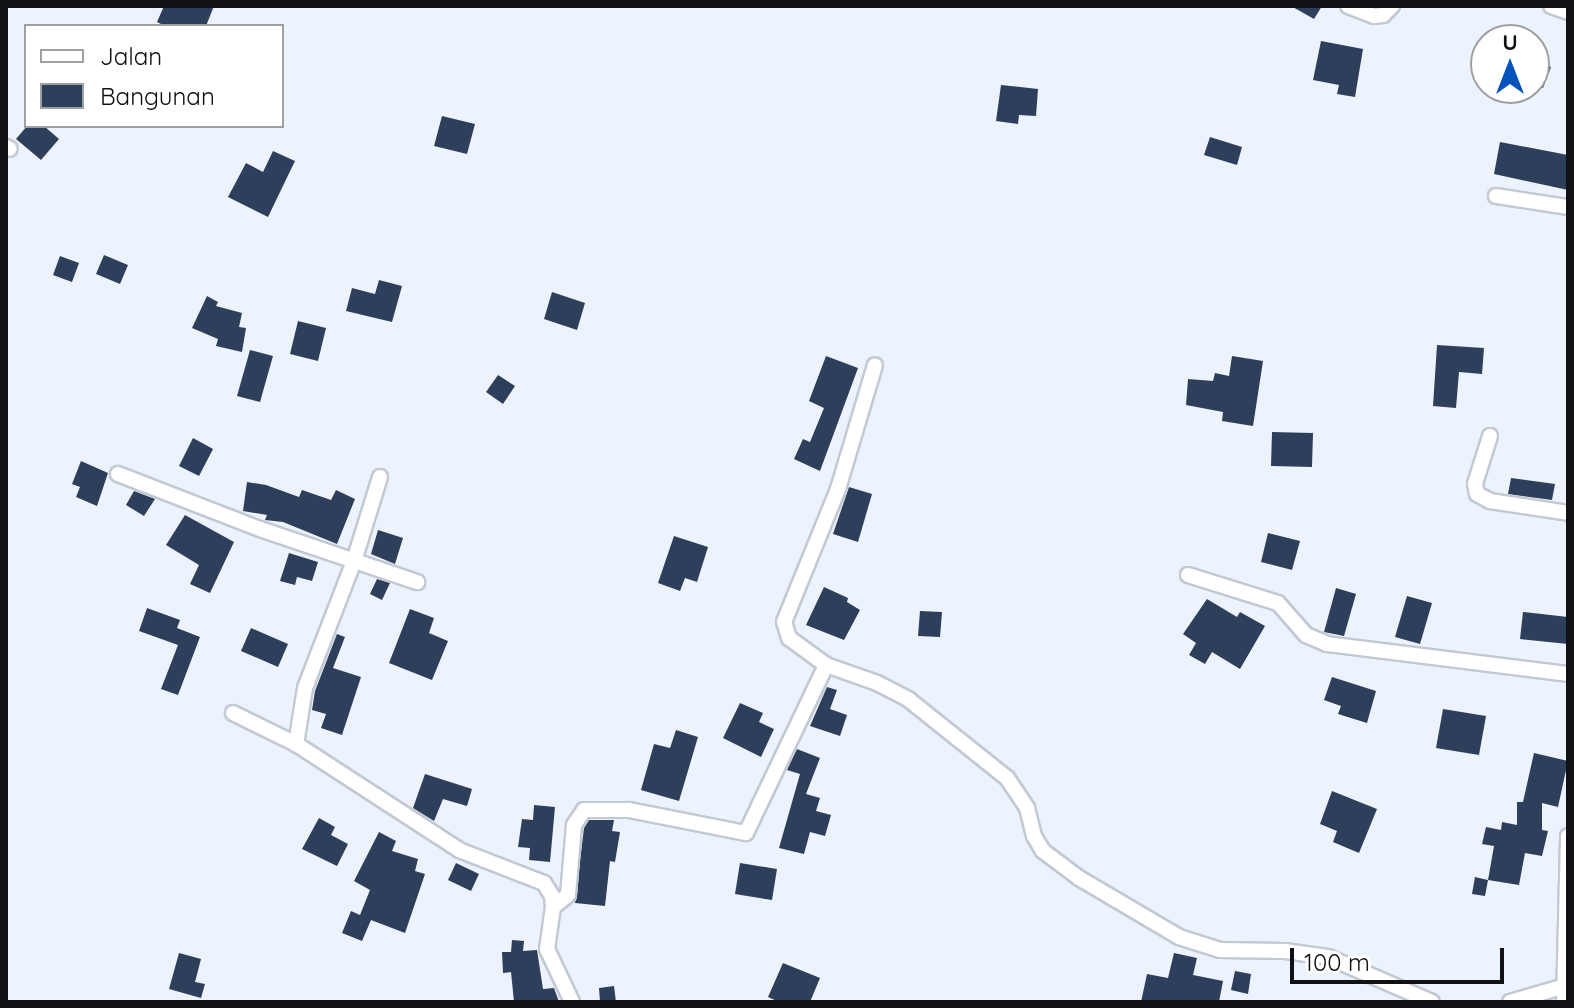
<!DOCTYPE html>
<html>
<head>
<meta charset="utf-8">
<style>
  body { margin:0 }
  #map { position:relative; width:1574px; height:1008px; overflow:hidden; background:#edf3fd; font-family:Quicksand,sans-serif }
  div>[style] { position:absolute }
  .building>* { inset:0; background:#2d3f5b }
  .roads { filter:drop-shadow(2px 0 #c3c9d3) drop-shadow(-2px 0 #c3c9d3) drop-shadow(0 2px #c3c9d3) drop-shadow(0 -2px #c3c9d3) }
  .minor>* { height:14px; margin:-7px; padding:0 7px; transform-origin:7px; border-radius:7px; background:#fff }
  span { translate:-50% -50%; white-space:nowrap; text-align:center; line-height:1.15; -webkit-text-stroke:8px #fff; paint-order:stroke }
  .frame { position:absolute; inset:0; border:8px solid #0f1114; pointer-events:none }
  .legend { position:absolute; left:24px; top:24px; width:260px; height:104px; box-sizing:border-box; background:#fff; border:2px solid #9fa0a1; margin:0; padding:10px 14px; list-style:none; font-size:24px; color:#0f1114 }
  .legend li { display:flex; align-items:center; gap:16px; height:40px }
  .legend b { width:40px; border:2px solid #9fa0a1 }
  .north { position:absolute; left:1470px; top:24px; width:80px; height:80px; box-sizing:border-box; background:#fff; border:2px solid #9fa0a1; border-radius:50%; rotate:0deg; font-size:22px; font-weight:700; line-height:32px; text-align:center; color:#0f1114 }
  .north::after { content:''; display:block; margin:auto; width:28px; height:36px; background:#0253bc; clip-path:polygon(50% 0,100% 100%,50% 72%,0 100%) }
  .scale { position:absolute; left:1290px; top:948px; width:214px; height:36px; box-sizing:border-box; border:4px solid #0f1114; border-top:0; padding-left:10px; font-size:24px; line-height:28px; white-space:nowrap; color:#0f1114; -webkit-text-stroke:6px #fff; paint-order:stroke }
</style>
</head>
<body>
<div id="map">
  <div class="building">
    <div style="clip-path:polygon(164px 6px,214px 6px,206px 26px,165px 26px,157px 22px)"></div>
    <div style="clip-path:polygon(1291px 6px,1322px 6px,1314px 19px)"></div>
    <div style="clip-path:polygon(1321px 41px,1363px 49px,1355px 97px,1337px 94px,1339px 85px,1313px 80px)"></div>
    <div style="clip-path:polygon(1534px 60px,1551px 67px,1543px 88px,1534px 84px)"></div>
    <div style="clip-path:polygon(1001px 85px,1038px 89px,1036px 116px,1019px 115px,1018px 124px,996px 121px)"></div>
    <div style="clip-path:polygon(442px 116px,475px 124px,467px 154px,434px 146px)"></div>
    <div style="clip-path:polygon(27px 126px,44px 126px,59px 139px,41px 160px,16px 139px)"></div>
    <div style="clip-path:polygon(1210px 137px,1242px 147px,1237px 165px,1204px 155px)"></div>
    <div style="clip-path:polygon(1500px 142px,1568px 155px,1568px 190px,1494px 174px)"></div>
    <div style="clip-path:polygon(273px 151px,295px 161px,268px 217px,228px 197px,246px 163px,263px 172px)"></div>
    <div style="clip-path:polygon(104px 255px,128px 265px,120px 284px,96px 274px)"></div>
    <div style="clip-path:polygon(60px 256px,79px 263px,72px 282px,53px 275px)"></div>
    <div style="clip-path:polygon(379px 280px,402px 286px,392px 322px,346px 311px,352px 288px,375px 294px)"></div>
    <div style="clip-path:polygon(552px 292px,585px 303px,577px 330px,544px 319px)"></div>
    <div style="clip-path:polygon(207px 296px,218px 302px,216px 306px,242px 313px,239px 327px,246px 328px,242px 352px,216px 346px,218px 339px,192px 328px)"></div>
    <div style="clip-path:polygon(298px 321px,326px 328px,318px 361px,290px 354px)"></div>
    <div style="clip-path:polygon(1437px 345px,1484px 348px,1482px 374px,1459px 372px,1456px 408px,1433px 406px)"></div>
    <div style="clip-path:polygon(250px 350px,273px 356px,260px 402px,237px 396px)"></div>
    <div style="clip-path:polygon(826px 356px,858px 368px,820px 471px,794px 459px,803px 439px,810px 442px,824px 408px,809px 401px)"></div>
    <div style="clip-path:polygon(1232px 356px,1263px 361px,1253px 426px,1222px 421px,1223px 412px,1186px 405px,1188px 379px,1213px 381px,1215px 373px,1229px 376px)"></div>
    <div style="clip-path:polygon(498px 375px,515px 386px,503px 404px,486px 392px)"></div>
    <div style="clip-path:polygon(1272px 432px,1313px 433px,1312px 467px,1271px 466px)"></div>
    <div style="clip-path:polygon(193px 438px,213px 449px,199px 476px,179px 466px)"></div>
    <div style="clip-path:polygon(81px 461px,108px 473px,97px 506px,76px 497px,80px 487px,72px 484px)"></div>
    <div style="clip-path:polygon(1511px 478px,1555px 484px,1552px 500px,1508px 494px)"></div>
    <div style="clip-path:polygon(247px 482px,266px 485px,299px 497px,302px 490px,331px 500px,336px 490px,355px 499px,337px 544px,283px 522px,265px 520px,267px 515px,243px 511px)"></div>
    <div style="clip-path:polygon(849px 487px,872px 494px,858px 542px,833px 534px)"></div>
    <div style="clip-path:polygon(134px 491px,155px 499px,144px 516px,126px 505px)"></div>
    <div style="clip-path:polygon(185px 515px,234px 542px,210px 593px,190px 584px,199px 565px,166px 545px)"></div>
    <div style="clip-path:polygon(378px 530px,403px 538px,395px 564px,371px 554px)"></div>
    <div style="clip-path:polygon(1268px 533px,1300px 541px,1292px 570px,1261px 562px)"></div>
    <div style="clip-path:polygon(674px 536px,708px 547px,697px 582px,685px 578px,680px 591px,658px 583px)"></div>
    <div style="clip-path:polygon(289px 553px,318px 562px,312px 581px,297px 577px,295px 585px,280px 581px)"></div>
    <div style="clip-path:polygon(377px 579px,390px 583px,382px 600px,370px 594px)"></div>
    <div style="clip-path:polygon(824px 587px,848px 598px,847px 602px,860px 610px,844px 640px,806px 625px)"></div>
    <div style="clip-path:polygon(1336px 588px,1356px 594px,1344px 636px,1324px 632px)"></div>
    <div style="clip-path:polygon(1407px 596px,1432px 603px,1420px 644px,1395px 637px)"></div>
    <div style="clip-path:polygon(1207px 599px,1237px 617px,1240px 612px,1265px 626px,1240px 669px,1212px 652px,1205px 664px,1189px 655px,1196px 643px,1183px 634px)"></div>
    <div style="clip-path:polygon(147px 608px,180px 620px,177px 628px,200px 637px,178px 695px,161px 689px,178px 645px,139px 631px)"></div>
    <div style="clip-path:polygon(410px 609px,434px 618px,429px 633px,448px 641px,432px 680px,389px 663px)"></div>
    <div style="clip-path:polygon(920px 611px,942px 612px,940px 637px,918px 636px)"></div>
    <div style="clip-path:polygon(1523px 612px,1568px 617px,1568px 644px,1520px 639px)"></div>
    <div style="clip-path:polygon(251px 628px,288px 644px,278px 667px,241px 651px)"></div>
    <div style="clip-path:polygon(337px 634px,345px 637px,333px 668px,361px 677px,342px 735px,321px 728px,326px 714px,312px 710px,315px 691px)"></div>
    <div style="clip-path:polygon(1332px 677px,1376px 691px,1367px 723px,1338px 714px,1341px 706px,1324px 700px)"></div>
    <div style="clip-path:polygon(827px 687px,837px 690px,830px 709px,847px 715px,840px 736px,810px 726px)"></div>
    <div style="clip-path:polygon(740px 703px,763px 713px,759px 722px,774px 729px,761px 757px,723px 738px)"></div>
    <div style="clip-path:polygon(1443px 709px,1486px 716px,1479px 755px,1436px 748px)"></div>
    <div style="clip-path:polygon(676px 730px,698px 737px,679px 801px,641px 790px,654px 744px,670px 748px)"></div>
    <div style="clip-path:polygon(797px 749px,820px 758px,806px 794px,820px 798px,816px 811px,831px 815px,825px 836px,810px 832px,804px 854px,779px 848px,800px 774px,787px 770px)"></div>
    <div style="clip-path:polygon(1534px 753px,1568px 761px,1558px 807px,1542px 803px,1542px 830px,1548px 831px,1542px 856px,1525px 853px,1519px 885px,1488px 880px,1494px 846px,1482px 844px,1486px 827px,1501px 830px,1502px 822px,1517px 825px,1517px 802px,1523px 802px)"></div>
    <div style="clip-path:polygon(425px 774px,472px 789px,467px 806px,443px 799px,434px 821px,413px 808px)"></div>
    <div style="clip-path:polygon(1332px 791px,1377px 809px,1359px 853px,1333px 842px,1337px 831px,1320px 824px)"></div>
    <div style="clip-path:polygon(534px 805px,555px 807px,550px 862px,529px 860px,530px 848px,518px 847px,522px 819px,533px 820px)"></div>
    <div style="clip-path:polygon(319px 818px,335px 827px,331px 835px,348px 844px,337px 866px,302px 849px)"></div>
    <div style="clip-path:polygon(589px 820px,614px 820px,612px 831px,620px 832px,615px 862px,610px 861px,605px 906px,575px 903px,584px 828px)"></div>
    <div style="clip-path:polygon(379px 832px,396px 841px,392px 851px,418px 859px,415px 871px,425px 874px,405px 933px,371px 920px,362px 941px,342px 933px,351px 911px,360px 915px,370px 890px,354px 881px)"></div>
    <div style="clip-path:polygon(456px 863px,479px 874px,471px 891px,448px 880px)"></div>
    <div style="clip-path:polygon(740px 863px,777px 869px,772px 900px,735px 894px)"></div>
    <div style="clip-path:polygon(1475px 877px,1488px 880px,1485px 896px,1472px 894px)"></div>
    <div style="clip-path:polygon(512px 940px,524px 941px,523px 951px,537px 950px,543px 989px,554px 988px,559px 1002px,514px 1002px,511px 972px,503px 973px,502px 952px,511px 952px)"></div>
    <div style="clip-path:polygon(179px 953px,201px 959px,195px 982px,205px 984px,201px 998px,169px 989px)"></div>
    <div style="clip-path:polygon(1174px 953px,1197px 958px,1193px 975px,1223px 981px,1219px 1002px,1141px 1002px,1147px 974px,1168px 978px)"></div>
    <div style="clip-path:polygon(783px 963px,820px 978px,810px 1002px,779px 1002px,768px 997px)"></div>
    <div style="clip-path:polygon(1235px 971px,1251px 974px,1248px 994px,1231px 990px)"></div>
    <div style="clip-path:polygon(614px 986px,616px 1002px,600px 1002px,599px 988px)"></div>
  </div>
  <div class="roads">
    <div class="minor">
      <div style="left:1348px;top:6px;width:28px;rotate:21deg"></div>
      <div style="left:1374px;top:16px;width:9px;rotate:-6deg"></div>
      <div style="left:1383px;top:15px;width:13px;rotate:-45deg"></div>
      <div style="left:1551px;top:6px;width:18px;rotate:19deg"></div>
      <div style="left:6px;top:147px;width:4px;rotate:27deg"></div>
      <div style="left:1496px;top:196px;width:73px;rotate:8.7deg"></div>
      <div style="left:1490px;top:436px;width:50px;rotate:107.4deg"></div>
      <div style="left:1475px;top:484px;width:10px;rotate:79deg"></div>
      <div style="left:1477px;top:494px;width:15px;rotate:28deg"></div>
      <div style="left:1490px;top:501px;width:79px;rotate:8.7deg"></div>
      <div style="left:118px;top:474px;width:152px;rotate:21.2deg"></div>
      <div style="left:260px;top:529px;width:166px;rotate:18.7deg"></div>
      <div style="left:380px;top:477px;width:88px;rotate:107.2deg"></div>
      <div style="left:354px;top:561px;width:136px;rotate:111.1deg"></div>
      <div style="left:305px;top:688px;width:57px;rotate:99.1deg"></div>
      <div style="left:296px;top:744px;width:194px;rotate:33deg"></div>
      <div style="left:459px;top:850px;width:91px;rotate:21.2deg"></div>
      <div style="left:544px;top:883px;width:15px;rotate:58deg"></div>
      <div style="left:552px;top:896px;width:11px;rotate:85deg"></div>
      <div style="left:553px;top:907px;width:42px;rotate:98.1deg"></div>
      <div style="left:547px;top:949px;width:59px;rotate:64.7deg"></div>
      <div style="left:1188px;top:575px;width:94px;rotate:17.3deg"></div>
      <div style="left:1278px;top:603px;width:43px;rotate:48.8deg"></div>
      <div style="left:1306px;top:635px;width:23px;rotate:23deg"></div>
      <div style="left:1327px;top:644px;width:243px;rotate:7.1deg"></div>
      <div style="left:826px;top:665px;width:46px;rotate:-143.9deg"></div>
      <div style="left:789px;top:638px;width:17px;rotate:-107deg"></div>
      <div style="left:784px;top:622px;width:144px;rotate:-67.9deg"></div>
      <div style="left:838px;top:489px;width:129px;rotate:-73.4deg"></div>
      <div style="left:233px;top:713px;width:70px;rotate:26.2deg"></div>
      <div style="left:553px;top:907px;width:19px;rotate:-39deg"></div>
      <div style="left:568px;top:895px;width:70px;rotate:-85.1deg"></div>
      <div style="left:574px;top:825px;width:18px;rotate:-56deg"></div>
      <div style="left:584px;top:810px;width:45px"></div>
      <div style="left:629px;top:810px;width:119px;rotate:11.1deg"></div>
      <div style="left:746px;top:833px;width:186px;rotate:-64.5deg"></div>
      <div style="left:826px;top:665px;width:54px;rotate:19.4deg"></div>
      <div style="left:877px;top:683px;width:35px;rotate:27deg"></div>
      <div style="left:908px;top:699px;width:127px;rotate:38.6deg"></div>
      <div style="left:1007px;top:778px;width:36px;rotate:56deg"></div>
      <div style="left:1027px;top:808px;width:29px;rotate:76deg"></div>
      <div style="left:1034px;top:836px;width:17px;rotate:59deg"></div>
      <div style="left:1043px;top:851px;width:45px;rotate:36.9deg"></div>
      <div style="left:1079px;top:878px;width:116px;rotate:30.5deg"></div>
      <div style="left:1179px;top:937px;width:43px;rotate:17.6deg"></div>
      <div style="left:1220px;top:950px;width:65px;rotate:0.9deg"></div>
      <div style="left:1285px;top:951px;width:43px;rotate:7.9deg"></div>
      <div style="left:1328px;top:957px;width:113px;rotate:23.4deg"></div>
      <div style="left:1510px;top:1002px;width:60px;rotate:-16.3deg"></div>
      <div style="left:1564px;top:1002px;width:166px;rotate:-88.6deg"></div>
    </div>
  </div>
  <div class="frame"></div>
  <ul class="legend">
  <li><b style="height:10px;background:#fff"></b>Jalan</li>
  <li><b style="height:22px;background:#2d3f5b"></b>Bangunan</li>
  </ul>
  <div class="north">U</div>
  <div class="scale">100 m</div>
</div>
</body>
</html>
